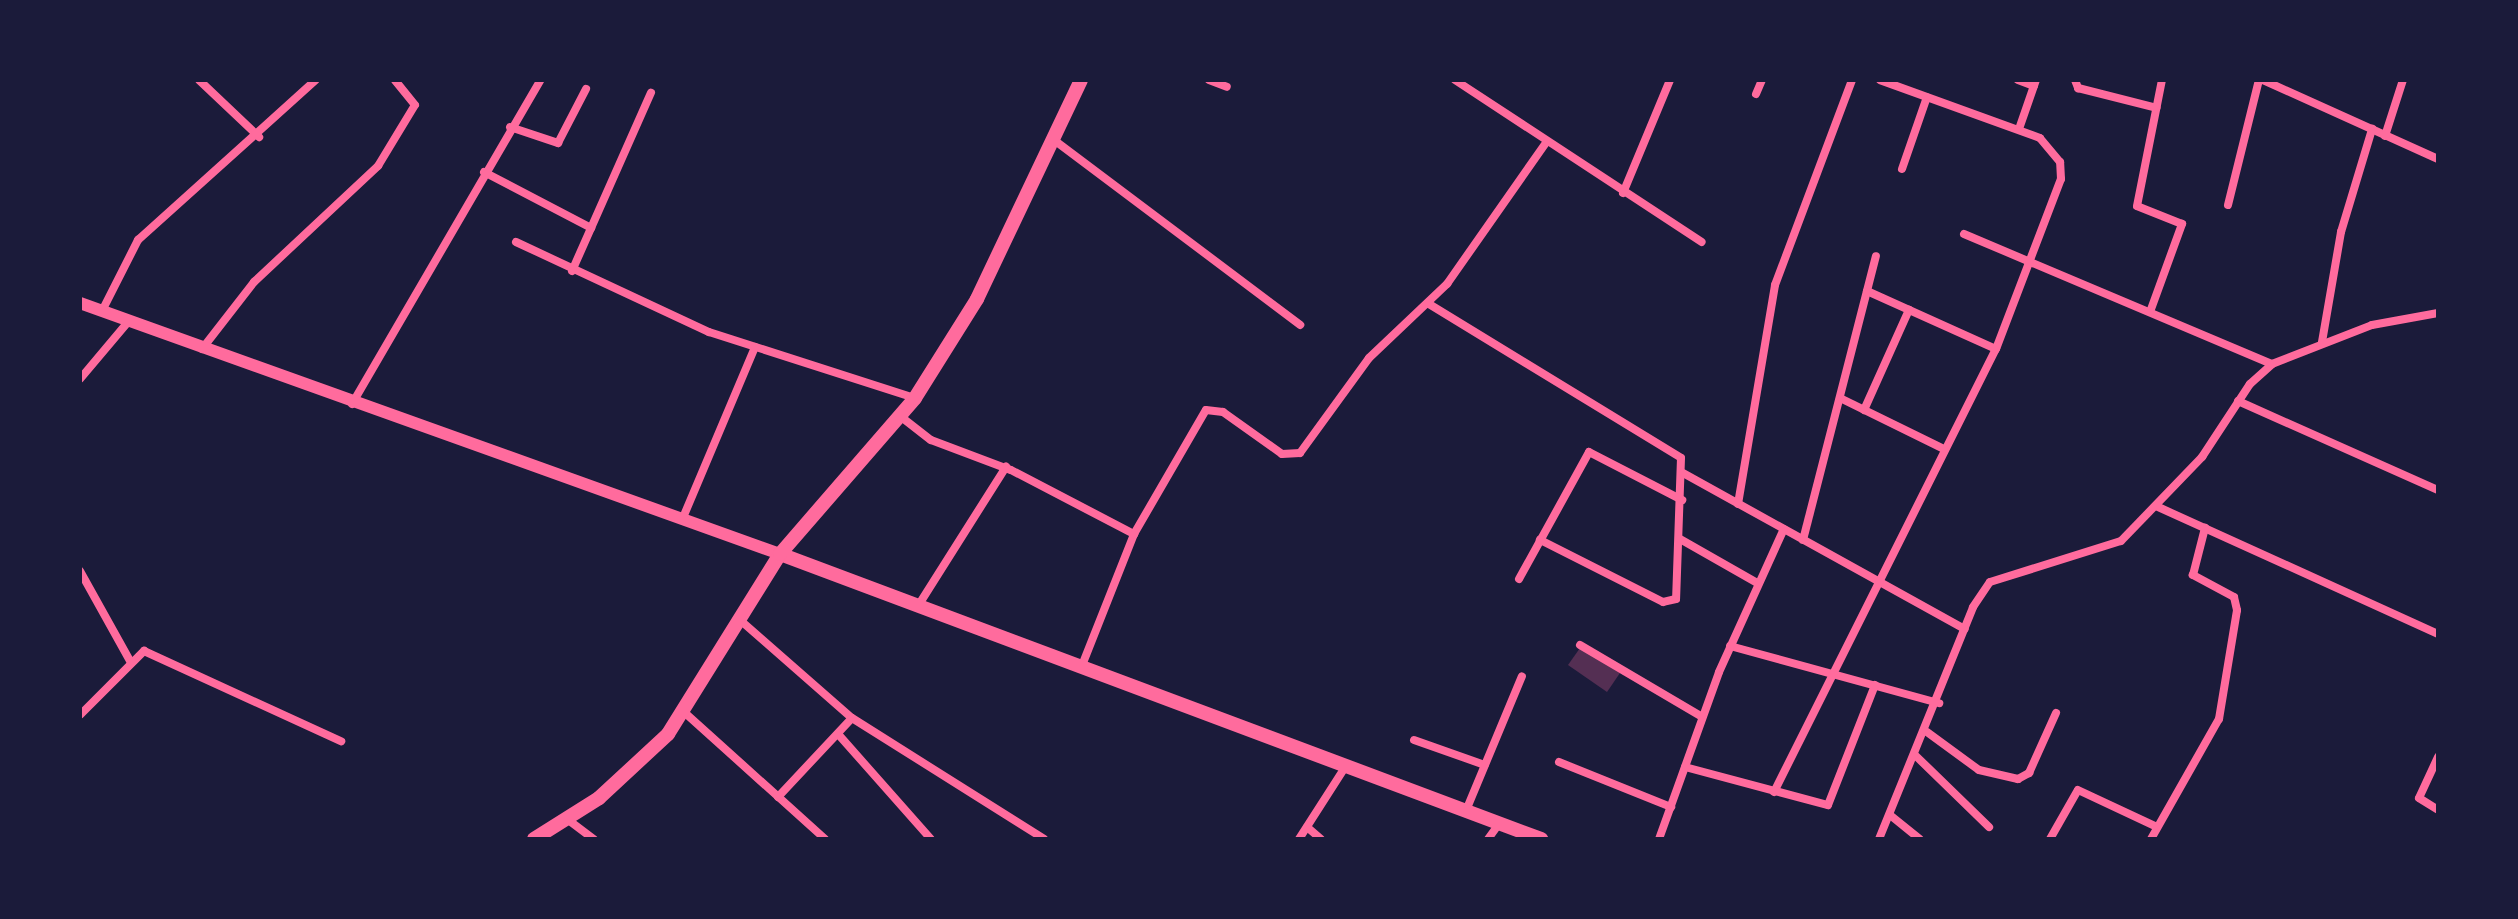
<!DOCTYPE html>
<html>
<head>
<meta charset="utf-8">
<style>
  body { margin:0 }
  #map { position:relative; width:2518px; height:919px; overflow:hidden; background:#1b1b3a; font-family:"IBM Plex Sans",sans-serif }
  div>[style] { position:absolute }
  .building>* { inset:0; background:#542f53 }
  .minor>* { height:8px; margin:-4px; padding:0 4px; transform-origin:4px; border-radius:4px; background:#ff6b9d }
  .tertiary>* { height:12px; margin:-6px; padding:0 6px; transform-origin:6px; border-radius:6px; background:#ff6b9d }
  .secondary>* { height:14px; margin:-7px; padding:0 7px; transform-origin:7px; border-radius:7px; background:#ff6b9d }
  span { translate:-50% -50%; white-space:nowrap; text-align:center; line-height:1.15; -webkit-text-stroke:7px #1b1b3a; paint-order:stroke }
  .frame { position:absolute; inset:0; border:82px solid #1b1b3a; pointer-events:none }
</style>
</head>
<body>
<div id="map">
  <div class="building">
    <div style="clip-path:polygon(1580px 648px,1620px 673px,1607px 692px,1568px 665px)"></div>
  </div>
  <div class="minor">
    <div style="left:199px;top:80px;width:83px;rotate:43.5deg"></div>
    <div style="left:1209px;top:80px;width:19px;rotate:21deg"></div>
    <div style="left:1455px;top:80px;width:295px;rotate:33.3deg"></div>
    <div style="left:2018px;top:80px;width:17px;rotate:21deg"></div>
    <div style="left:2075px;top:80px;width:9px;rotate:69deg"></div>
    <div style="left:2078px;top:88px;width:81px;rotate:14.2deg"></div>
    <div style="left:2263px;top:80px;width:192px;rotate:24.3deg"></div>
    <div style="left:1756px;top:94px;width:15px;rotate:-67deg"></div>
    <div style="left:510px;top:127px;width:51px;rotate:18.4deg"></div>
    <div style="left:558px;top:143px;width:61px;rotate:-62.6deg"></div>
    <div style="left:2019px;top:129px;width:52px;rotate:-70.9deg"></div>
    <div style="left:2385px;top:136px;width:59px;rotate:-72.2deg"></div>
    <div style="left:1054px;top:140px;width:308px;rotate:36.9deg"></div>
    <div style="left:1902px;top:169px;width:76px;rotate:-70.9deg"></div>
    <div style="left:484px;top:172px;width:121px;rotate:27.6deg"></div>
    <div style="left:1623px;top:193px;width:122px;rotate:-67.4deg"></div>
    <div style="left:2228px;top:205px;width:129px;rotate:-76.1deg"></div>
    <div style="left:1964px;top:234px;width:334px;rotate:22.9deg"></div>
    <div style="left:516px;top:242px;width:213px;rotate:25deg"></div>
    <div style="left:709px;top:332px;width:216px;rotate:17.8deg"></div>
    <div style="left:572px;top:271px;width:195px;rotate:-66.1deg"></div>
    <div style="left:1867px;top:291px;width:141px;rotate:24.2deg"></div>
    <div style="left:1429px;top:304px;width:295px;rotate:31.4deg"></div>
    <div style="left:1681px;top:458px;width:141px;rotate:92deg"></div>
    <div style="left:1676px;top:599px;width:13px;rotate:167deg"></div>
    <div style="left:1663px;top:602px;width:138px;rotate:-153.2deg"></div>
    <div style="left:102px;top:311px;width:80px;rotate:-63.1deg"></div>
    <div style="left:138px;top:240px;width:239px;rotate:-42deg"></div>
    <div style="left:2150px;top:312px;width:94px;rotate:-70deg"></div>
    <div style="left:2182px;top:224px;width:48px;rotate:-158.2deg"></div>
    <div style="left:2137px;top:206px;width:128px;rotate:-78.8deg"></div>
    <div style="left:2322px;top:342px;width:112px;rotate:-80.2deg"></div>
    <div style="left:2341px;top:232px;width:108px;rotate:-73.2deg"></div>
    <div style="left:202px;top:349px;width:85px;rotate:-52.2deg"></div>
    <div style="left:254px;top:282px;width:170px;rotate:-43.1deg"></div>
    <div style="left:378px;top:166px;width:71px;rotate:-58.8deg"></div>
    <div style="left:415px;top:105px;width:32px;rotate:-129deg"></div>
    <div style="left:80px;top:379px;width:75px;rotate:-49.9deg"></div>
    <div style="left:1840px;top:398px;width:116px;rotate:26.1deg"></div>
    <div style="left:2238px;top:401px;width:219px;rotate:24deg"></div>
    <div style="left:352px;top:404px;width:374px;rotate:-59.8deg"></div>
    <div style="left:1864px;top:410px;width:110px;rotate:-65.8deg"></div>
    <div style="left:900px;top:416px;width:39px;rotate:38deg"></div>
    <div style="left:931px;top:440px;width:85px;rotate:20.6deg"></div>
    <div style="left:1011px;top:470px;width:139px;rotate:27.5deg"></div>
    <div style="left:1683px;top:473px;width:322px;rotate:29deg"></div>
    <div style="left:1738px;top:504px;width:222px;rotate:-80.4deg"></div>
    <div style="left:1775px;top:285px;width:219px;rotate:-69.4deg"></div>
    <div style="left:2156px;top:506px;width:310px;rotate:24.4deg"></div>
    <div style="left:682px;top:520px;width:188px;rotate:-67.1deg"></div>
    <div style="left:1680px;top:539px;width:89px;rotate:29.7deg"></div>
    <div style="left:1803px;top:540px;width:293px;rotate:-75.6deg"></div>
    <div style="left:80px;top:571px;width:103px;rotate:60.9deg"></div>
    <div style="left:1519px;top:579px;width:145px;rotate:-61.1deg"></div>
    <div style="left:1589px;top:452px;width:105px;rotate:27.3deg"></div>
    <div style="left:918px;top:606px;width:165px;rotate:-57.7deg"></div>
    <div style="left:740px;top:620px;width:149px;rotate:41.2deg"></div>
    <div style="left:852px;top:718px;width:227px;rotate:32.2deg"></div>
    <div style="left:1580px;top:645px;width:142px;rotate:30.5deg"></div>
    <div style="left:1730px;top:646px;width:217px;rotate:15.3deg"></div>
    <div style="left:1081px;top:668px;width:144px;rotate:-68.4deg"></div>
    <div style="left:1134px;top:534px;width:143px;rotate:-59.9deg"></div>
    <div style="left:1206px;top:410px;width:17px;rotate:7deg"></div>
    <div style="left:1223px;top:412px;width:72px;rotate:35.4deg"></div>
    <div style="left:1282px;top:454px;width:18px;rotate:-3deg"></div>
    <div style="left:1300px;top:453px;width:117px;rotate:-54deg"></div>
    <div style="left:1369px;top:358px;width:108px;rotate:-43.5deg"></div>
    <div style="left:1447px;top:284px;width:171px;rotate:-55deg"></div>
    <div style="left:684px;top:712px;width:190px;rotate:42deg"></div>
    <div style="left:80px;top:715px;width:91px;rotate:-45deg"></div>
    <div style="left:144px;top:651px;width:217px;rotate:24.6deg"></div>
    <div style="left:1927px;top:732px;width:64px;rotate:36.2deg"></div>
    <div style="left:1979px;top:770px;width:40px;rotate:13deg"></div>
    <div style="left:2018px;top:779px;width:13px;rotate:-29deg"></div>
    <div style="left:2029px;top:773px;width:66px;rotate:-65.8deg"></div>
    <div style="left:838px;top:734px;width:140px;rotate:48.5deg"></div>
    <div style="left:1414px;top:740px;width:75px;rotate:19.4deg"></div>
    <div style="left:1916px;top:756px;width:102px;rotate:44.2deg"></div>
    <div style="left:2438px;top:757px;width:45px;rotate:114.9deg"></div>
    <div style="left:2419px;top:798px;width:22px;rotate:32deg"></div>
    <div style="left:1559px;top:762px;width:121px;rotate:21.9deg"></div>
    <div style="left:1685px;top:767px;width:148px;rotate:14.9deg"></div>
    <div style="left:1828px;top:805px;width:129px;rotate:-68.6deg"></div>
    <div style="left:1774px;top:792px;width:496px;rotate:-63.4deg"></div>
    <div style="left:1996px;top:349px;width:182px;rotate:-69.1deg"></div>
    <div style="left:2061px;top:179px;width:17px;rotate:-93deg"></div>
    <div style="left:2060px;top:162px;width:31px;rotate:-130deg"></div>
    <div style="left:2040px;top:138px;width:170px;rotate:-160.1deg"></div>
    <div style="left:778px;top:797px;width:108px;rotate:-46.9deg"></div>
    <div style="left:1465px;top:813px;width:148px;rotate:-67.4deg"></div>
    <div style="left:1890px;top:815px;width:38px;rotate:39deg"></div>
    <div style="left:567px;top:819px;width:34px;rotate:37deg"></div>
    <div style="left:1307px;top:827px;width:18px;rotate:41deg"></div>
    <div style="left:1299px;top:839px;width:83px;rotate:-57.3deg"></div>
    <div style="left:1488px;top:839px;width:17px;rotate:-54deg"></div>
    <div style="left:1659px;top:839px;width:177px;rotate:-70.2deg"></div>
    <div style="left:1719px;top:672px;width:157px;rotate:-65.6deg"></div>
    <div style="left:1879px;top:839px;width:250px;rotate:-67.9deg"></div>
    <div style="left:1973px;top:607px;width:30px;rotate:-56deg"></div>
    <div style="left:1990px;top:582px;width:137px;rotate:-17.4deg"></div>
    <div style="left:2121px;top:541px;width:117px;rotate:-46deg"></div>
    <div style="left:2202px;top:457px;width:87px;rotate:-56.7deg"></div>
    <div style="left:2250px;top:384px;width:30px;rotate:-42deg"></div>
    <div style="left:2272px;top:364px;width:107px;rotate:-21.3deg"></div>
    <div style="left:2372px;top:325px;width:67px;rotate:-10.3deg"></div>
    <div style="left:2050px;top:839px;width:56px;rotate:-60.3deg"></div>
    <div style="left:2078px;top:790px;width:87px;rotate:25.1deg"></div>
    <div style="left:2151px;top:839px;width:138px;rotate:-60.5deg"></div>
    <div style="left:2219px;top:719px;width:110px;rotate:-80.6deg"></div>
    <div style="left:2237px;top:610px;width:13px;rotate:-103deg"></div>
    <div style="left:2234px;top:597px;width:47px;rotate:-151.8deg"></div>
    <div style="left:2193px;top:575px;width:49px;rotate:-75.7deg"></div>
  </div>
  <div class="tertiary">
    <div style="left:80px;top:303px;width:744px;rotate:19.73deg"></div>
  </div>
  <div class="secondary">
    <div style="left:780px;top:554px;width:813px;rotate:20.53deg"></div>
    <div style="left:534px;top:839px;width:77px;rotate:-32.2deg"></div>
    <div style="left:599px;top:798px;width:94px;rotate:-42.8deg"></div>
    <div style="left:668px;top:734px;width:212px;rotate:-58.1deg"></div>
    <div style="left:780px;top:554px;width:206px;rotate:-49.1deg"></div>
    <div style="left:915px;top:398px;width:117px;rotate:-57.9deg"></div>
    <div style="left:977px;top:299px;width:242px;rotate:-64.6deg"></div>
  </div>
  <div class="frame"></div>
</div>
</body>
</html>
